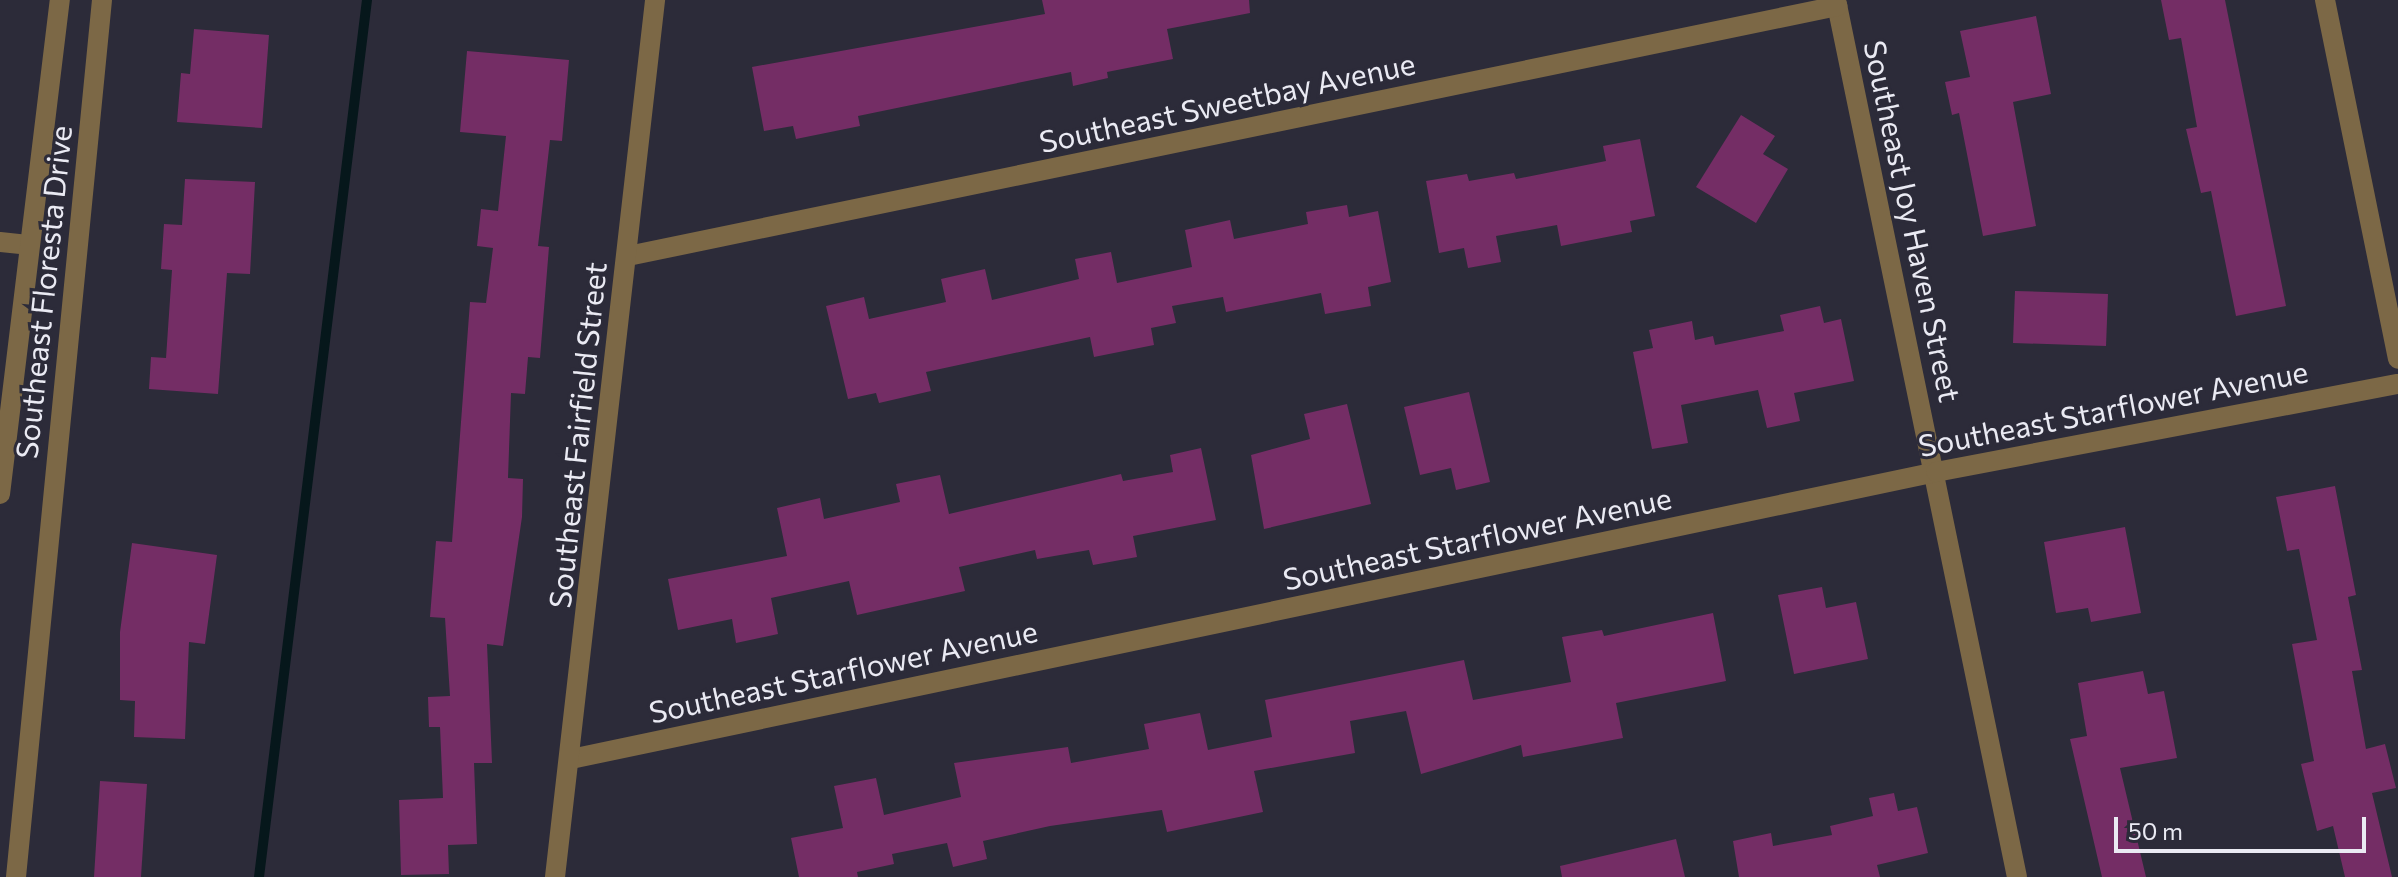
<!DOCTYPE html>
<html>
<head>
<meta charset="utf-8">
<style>
  body { margin:0 }
  #map { position:relative; width:2398px; height:877px; overflow:hidden; background:#2c2b39; font-family:Commissioner,sans-serif }
  div>[style] { position:absolute }
  .stream>* { height:10px; margin:-5px; padding:0 5px; transform-origin:5px; border-radius:5px; background:#06171b }
  .building>* { inset:0; background:#742d65 }
  .minor>* { height:20px; margin:-10px; padding:0 10px; transform-origin:10px; border-radius:10px; background:#7c6846 }
  span { translate:-50% -50%; white-space:nowrap; text-align:center; line-height:1.15; -webkit-text-stroke:6px #2c2b39; paint-order:stroke }
  .street-label { font-size:30px; color:#eaeaf3 }
  .scale { position:absolute; left:2114px; top:817px; width:252px; height:36px; box-sizing:border-box; border:4px solid #eaeaf3; border-top:0; padding-left:10px; font-size:24px; line-height:28px; white-space:nowrap; color:#eaeaf3; -webkit-text-stroke:6px #2c2b39; paint-order:stroke }
</style>
</head>
<body>
<div id="map">
  <div class="stream">
    <div style="left:259px;top:877px;width:884px;rotate:-82.98deg"></div>
  </div>
  <div class="building">
    <div style="clip-path:polygon(1042px 0,1249px 0,1250px 13px,1167px 29px,1173px 59px,1107px 72px,1108px 78px,1073px 86px,1071px 72px,858px 116px,860px 126px,796px 139px,793px 126px,764px 131px,752px 67px,1045px 14px)"></div>
    <div style="clip-path:polygon(2161px 0,2225px 0,2286px 306px,2236px 316px,2211px 191px,2201px 193px,2186px 129px,2197px 127px,2181px 38px,2169px 40px)"></div>
    <div style="clip-path:polygon(2036px 16px,2051px 94px,2013px 102px,2036px 226px,1983px 236px,1959px 113px,1952px 115px,1945px 82px,1970px 77px,1960px 31px)"></div>
    <div style="clip-path:polygon(194px 29px,269px 35px,262px 128px,177px 122px,181px 73px,190px 74px)"></div>
    <div style="clip-path:polygon(467px 51px,569px 60px,562px 141px,550px 140px,538px 246px,549px 247px,540px 358px,528px 357px,525px 394px,511px 393px,508px 478px,523px 479px,522px 517px,503px 646px,487px 644px,492px 763px,474px 763px,477px 844px,448px 845px,449px 874px,401px 875px,399px 800px,443px 798px,440px 727px,429px 727px,428px 697px,450px 696px,445px 618px,430px 617px,436px 541px,452px 542px,470px 302px,486px 303px,493px 248px,477px 246px,481px 209px,498px 211px,506px 136px,460px 132px)"></div>
    <div style="clip-path:polygon(1741px 115px,1775px 136px,1763px 154px,1788px 169px,1756px 223px,1696px 187px)"></div>
    <div style="clip-path:polygon(1640px 139px,1655px 216px,1630px 221px,1632px 232px,1561px 246px,1557px 225px,1496px 236px,1501px 262px,1468px 268px,1464px 248px,1439px 253px,1426px 181px,1467px 174px,1469px 181px,1514px 173px,1516px 179px,1606px 161px,1603px 146px)"></div>
    <div style="clip-path:polygon(185px 179px,255px 182px,250px 274px,227px 273px,218px 394px,149px 389px,151px 357px,166px 358px,172px 270px,161px 269px,164px 224px,182px 225px)"></div>
    <div style="clip-path:polygon(1347px 205px,1349px 217px,1378px 211px,1391px 282px,1368px 287px,1371px 306px,1325px 314px,1321px 293px,1226px 312px,1223px 297px,1172px 306px,1176px 323px,1151px 328px,1154px 345px,1094px 357px,1090px 337px,926px 372px,931px 391px,879px 403px,876px 393px,848px 399px,826px 306px,864px 297px,869px 319px,946px 302px,941px 279px,985px 269px,992px 300px,1079px 279px,1075px 259px,1111px 252px,1117px 283px,1192px 267px,1185px 230px,1230px 220px,1234px 239px,1308px 224px,1306px 212px)"></div>
    <div style="clip-path:polygon(2015px 291px,2108px 294px,2106px 346px,2013px 343px)"></div>
    <div style="clip-path:polygon(1820px 306px,1824px 323px,1841px 319px,1854px 381px,1794px 393px,1800px 421px,1767px 428px,1758px 390px,1681px 405px,1688px 443px,1652px 449px,1633px 352px,1653px 348px,1649px 330px,1692px 321px,1695px 340px,1713px 336px,1715px 345px,1784px 331px,1780px 315px)"></div>
    <div style="clip-path:polygon(1469px 392px,1490px 482px,1456px 490px,1451px 468px,1420px 475px,1404px 407px)"></div>
    <div style="clip-path:polygon(1347px 404px,1371px 504px,1264px 529px,1251px 455px,1310px 439px,1304px 414px)"></div>
    <div style="clip-path:polygon(1201px 448px,1216px 520px,1133px 536px,1137px 557px,1093px 565px,1089px 550px,1037px 559px,1035px 550px,959px 567px,965px 591px,857px 615px,849px 581px,771px 598px,778px 634px,736px 643px,732px 619px,678px 630px,668px 579px,787px 556px,777px 508px,820px 498px,824px 519px,900px 502px,896px 484px,940px 475px,949px 514px,1121px 474px,1123px 481px,1173px 472px,1170px 455px)"></div>
    <div style="clip-path:polygon(2335px 486px,2356px 595px,2348px 597px,2362px 670px,2352px 671px,2366px 749px,2385px 744px,2396px 788px,2372px 793px,2392px 877px,2345px 877px,2333px 826px,2317px 831px,2301px 764px,2314px 761px,2292px 644px,2317px 640px,2299px 549px,2287px 551px,2276px 497px)"></div>
    <div style="clip-path:polygon(2125px 527px,2141px 613px,2091px 622px,2088px 608px,2056px 613px,2044px 542px)"></div>
    <div style="clip-path:polygon(132px 543px,217px 555px,205px 644px,189px 642px,185px 739px,134px 737px,135px 701px,120px 700px,120px 632px)"></div>
    <div style="clip-path:polygon(1822px 587px,1826px 608px,1856px 602px,1868px 659px,1794px 674px,1778px 595px)"></div>
    <div style="clip-path:polygon(1713px 613px,1726px 681px,1616px 703px,1623px 738px,1523px 757px,1521px 745px,1421px 774px,1406px 711px,1350px 721px,1355px 753px,1254px 771px,1263px 812px,1167px 832px,1162px 810px,1050px 826px,983px 841px,987px 859px,953px 867px,947px 843px,892px 854px,894px 864px,857px 872px,858px 877px,799px 877px,791px 838px,843px 828px,834px 786px,876px 778px,884px 815px,961px 797px,954px 763px,1068px 747px,1071px 763px,1149px 749px,1144px 724px,1200px 713px,1208px 750px,1272px 737px,1265px 700px,1464px 660px,1473px 700px,1571px 682px,1562px 637px,1602px 630px,1604px 636px)"></div>
    <div style="clip-path:polygon(2143px 671px,2148px 694px,2164px 691px,2177px 758px,2120px 768px,2146px 877px,2102px 877px,2070px 739px,2087px 736px,2078px 683px)"></div>
    <div style="clip-path:polygon(100px 781px,147px 784px,141px 877px,94px 877px)"></div>
    <div style="clip-path:polygon(1894px 793px,1898px 811px,1917px 807px,1928px 853px,1877px 865px,1880px 877px,1739px 877px,1733px 841px,1771px 833px,1773px 846px,1832px 835px,1830px 826px,1873px 816px,1869px 798px)"></div>
    <div style="clip-path:polygon(1676px 839px,1685px 877px,1562px 877px,1560px 866px)"></div>
  </div>
  <div class="minor">
    <div style="left:1836px;top:0;width:895px;rotate:78.34deg"></div>
    <div style="left:2325px;top:0;width:366px;rotate:78.5deg"></div>
    <div style="left:0;top:242px;width:28px;rotate:6deg"></div>
    <div style="left:628px;top:256px;width:1235px;rotate:-11.68deg"></div>
    <div style="left:0;top:494px;width:498px;rotate:-83.1deg"></div>
    <div style="left:571px;top:759px;width:1395px;rotate:-11.87deg"></div>
    <div style="left:1936px;top:472px;width:470px;rotate:-10.8deg"></div>
    <div style="left:16px;top:877px;width:881px;rotate:-84.4deg"></div>
    <div style="left:555px;top:877px;width:883px;rotate:-83.49deg"></div>
  </div>
  <div class="street-label">
    <span style="left:1227px;top:102px;rotate:-12deg">Southeast Sweetbay Avenue</span>
    <span style="left:1913px;top:221px;rotate:78deg">Southeast Joy Haven Street</span>
    <span style="left:43px;top:292px;rotate:-84deg">Southeast Floresta Drive</span>
    <span style="left:2113px;top:408px;rotate:-11deg">Southeast Starflower Avenue</span>
    <span style="left:577px;top:435px;rotate:-84deg">Southeast Fairfield Street</span>
    <span style="left:1477px;top:538px;rotate:-12deg">Southeast Starflower Avenue</span>
    <span style="left:843px;top:671px;rotate:-12deg">Southeast Starflower Avenue</span>
  </div>
  <div class="scale">50 m</div>
</div>
</body>
</html>
